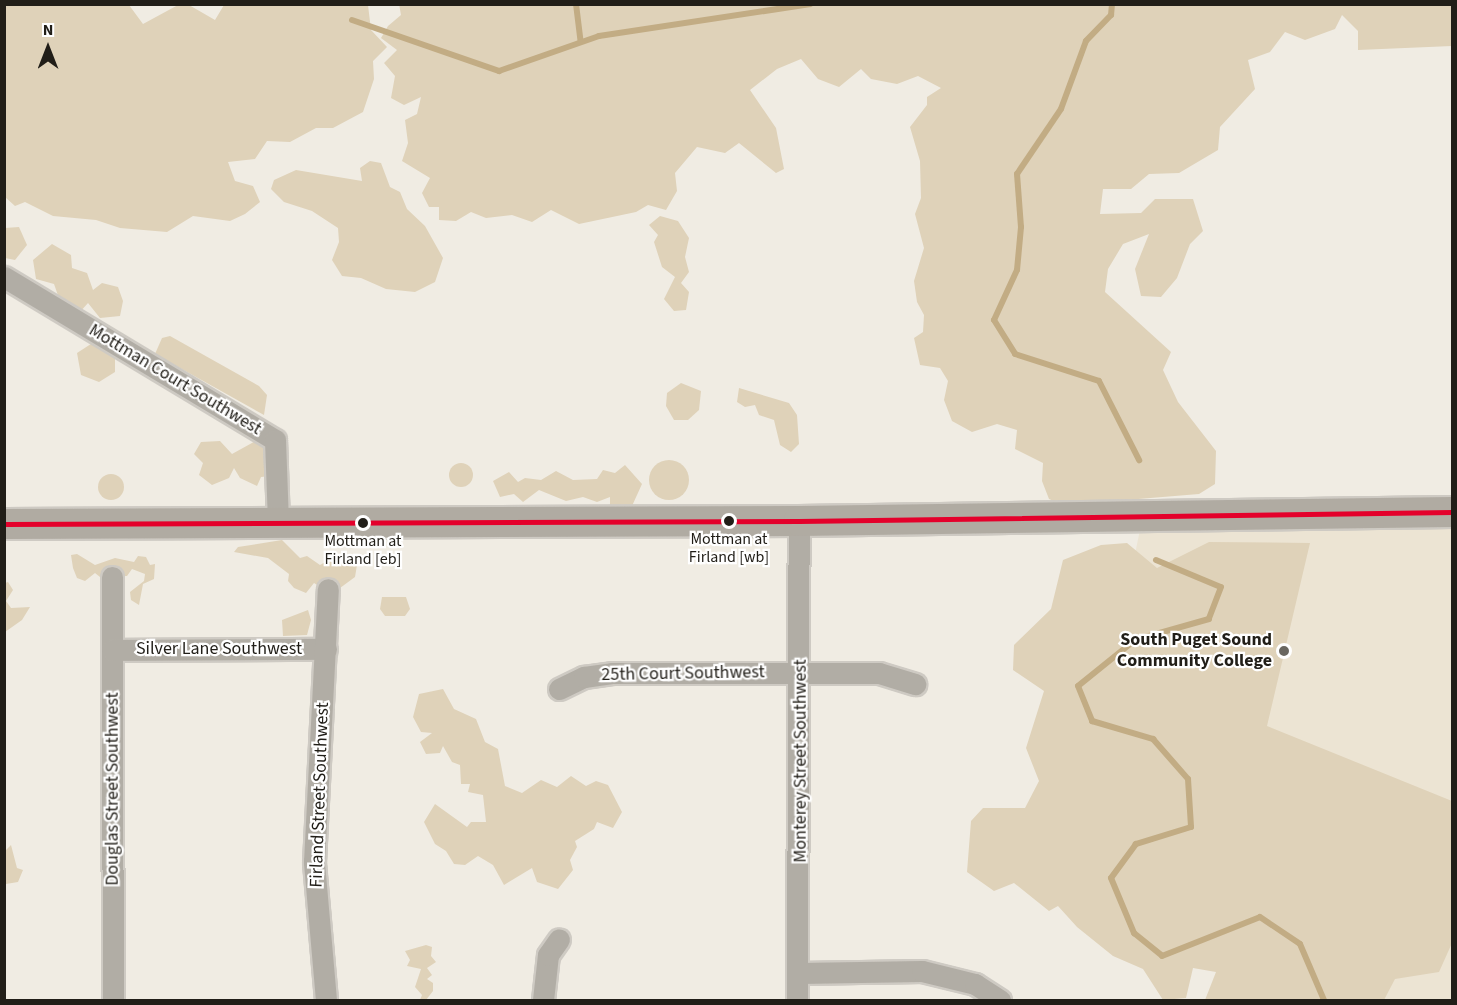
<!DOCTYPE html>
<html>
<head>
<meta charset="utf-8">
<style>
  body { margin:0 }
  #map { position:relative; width:1457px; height:1005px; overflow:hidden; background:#f0ece3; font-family:"Source Sans 3",sans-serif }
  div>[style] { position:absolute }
  .built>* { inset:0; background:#ece4d3 }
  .green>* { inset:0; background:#dfd2b9 }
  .round { border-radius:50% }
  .stream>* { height:6px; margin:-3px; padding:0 3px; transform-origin:3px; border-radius:3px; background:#c2ac84 }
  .roads { filter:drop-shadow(2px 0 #cecac3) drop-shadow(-2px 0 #cecac3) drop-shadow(0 2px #cecac3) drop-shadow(0 -2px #cecac3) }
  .street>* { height:21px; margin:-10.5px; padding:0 10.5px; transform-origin:10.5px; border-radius:10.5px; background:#b1ada5 }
  .secondary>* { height:30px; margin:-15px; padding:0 15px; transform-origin:15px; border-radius:15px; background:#b0aba2 }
  .bus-1>* { height:4.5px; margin:-2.25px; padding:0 2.25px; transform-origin:2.25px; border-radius:2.25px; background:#e4002b }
  .dots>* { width:16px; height:16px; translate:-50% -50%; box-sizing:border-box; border:3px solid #fff; border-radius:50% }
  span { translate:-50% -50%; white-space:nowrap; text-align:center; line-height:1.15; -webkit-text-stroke:4.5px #fff; paint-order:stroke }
  .bus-label { font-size:16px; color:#211e18 }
  .street-label { font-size:18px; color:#211e18 }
  .poi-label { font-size:18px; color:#211e18; font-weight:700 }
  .right { translate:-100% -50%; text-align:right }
  .frame { position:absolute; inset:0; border:6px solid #211e18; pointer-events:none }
  .north { position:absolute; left:18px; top:18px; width:60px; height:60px; -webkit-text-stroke:4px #fff; paint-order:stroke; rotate:0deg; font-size:16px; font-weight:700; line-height:24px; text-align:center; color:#211e18 }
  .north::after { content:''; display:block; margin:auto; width:21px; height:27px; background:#211e18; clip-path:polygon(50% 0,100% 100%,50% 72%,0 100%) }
</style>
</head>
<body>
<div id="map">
  <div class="built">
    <div style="clip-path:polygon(1141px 525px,1452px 526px,1452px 1000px,1247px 1000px,1089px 776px)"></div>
  </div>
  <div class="green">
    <div style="clip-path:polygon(399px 4px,1452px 5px,1452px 46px,1358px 50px,1358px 31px,1342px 15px,1335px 29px,1305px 40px,1285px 32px,1270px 52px,1248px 60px,1255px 89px,1220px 127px,1218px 150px,1179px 173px,1149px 174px,1131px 189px,1103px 189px,1100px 214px,1141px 213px,1155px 199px,1193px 199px,1203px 231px,1190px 244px,1177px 278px,1161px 297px,1141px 296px,1135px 269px,1149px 234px,1123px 244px,1108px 269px,1105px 292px,1171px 352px,1163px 370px,1178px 402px,1216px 451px,1215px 484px,1199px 494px,1114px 501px,1102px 512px,1068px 507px,1049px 499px,1042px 481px,1043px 463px,1015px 449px,1017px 430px,997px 424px,972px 432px,952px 421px,944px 400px,948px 381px,940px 368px,920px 365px,914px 338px,923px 332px,924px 315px,917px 302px,914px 281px,924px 248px,915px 214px,921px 198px,920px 161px,910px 127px,927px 105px,927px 97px,941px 88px,918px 76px,897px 84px,871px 79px,861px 69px,839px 87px,818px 79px,801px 59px,777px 69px,750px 90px,776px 128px,784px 169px,776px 173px,739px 143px,725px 153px,697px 147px,675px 173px,677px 191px,666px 210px,648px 205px,636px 212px,579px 224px,551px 210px,532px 222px,512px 215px,486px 218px,471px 212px,456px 221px,439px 220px,439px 207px,429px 207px,422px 193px,430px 178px,402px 161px,408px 143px,405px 120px,417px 114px,421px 97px,404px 105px,391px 98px,395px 76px,384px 63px,397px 50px,381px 38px,388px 26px,401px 15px)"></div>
    <div style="clip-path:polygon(4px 5px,129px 5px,143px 24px,178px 5px,189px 5px,215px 20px,224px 5px,368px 5px,371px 30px,387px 47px,373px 61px,374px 79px,363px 112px,333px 128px,316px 128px,290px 142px,267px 141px,255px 159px,228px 162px,235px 181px,253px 186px,260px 202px,245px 214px,230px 221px,193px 216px,167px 232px,120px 228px,96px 220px,53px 216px,25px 202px,15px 206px,5px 197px)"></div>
    <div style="clip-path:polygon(370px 161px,381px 163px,390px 187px,400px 192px,407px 209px,425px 226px,443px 258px,435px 282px,415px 292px,386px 289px,361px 278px,342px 276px,332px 260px,339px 242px,338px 228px,312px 211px,284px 202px,271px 189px,274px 180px,296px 170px,362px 181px,360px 168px)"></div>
    <div style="clip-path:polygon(660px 216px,678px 221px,689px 238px,685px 257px,689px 272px,681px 283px,689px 292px,686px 310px,674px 311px,664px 299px,675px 277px,662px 267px,654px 242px,658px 235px,649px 225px)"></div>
    <div style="clip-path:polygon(19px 227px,27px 245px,15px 260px,5px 258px,5px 228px)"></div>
    <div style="clip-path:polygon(52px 244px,71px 255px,72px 268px,87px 273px,93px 290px,102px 283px,118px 287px,123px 301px,120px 316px,100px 318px,88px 303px,79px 313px,61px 304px,54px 284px,36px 279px,33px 260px)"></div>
    <div style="clip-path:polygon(170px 336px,259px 386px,267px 395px,264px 415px,155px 354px,162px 338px)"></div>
    <div style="clip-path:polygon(94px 342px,108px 344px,115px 357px,115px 372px,99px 382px,81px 375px,77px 353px)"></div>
    <div style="clip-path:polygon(681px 383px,701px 391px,699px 410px,688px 420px,674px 420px,666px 406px,667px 393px)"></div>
    <div style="clip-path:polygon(739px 388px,789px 403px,797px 415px,799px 444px,791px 452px,780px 445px,774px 420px,759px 415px,755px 405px,745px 407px,737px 402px)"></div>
    <div style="clip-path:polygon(259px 439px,272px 462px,271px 476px,261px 477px,257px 486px,240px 478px,234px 468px,229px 478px,212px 485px,199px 475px,203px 463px,194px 454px,201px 442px,220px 441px,232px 454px)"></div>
    <div class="round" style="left:649px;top:460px;width:40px;height:40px"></div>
    <div class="round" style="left:449px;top:463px;width:24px;height:24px"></div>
    <div style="clip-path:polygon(625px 465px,642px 484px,632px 506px,610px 506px,610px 497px,597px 502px,583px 497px,566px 501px,539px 490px,523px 502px,514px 494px,500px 497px,493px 481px,509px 472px,518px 482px,525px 478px,541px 480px,556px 471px,573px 480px,597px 479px,603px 470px,615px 473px)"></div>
    <div class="round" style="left:98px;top:474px;width:26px;height:26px"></div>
    <div style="clip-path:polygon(282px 540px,300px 558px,307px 556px,320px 565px,327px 561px,340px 564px,345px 558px,357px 565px,355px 577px,340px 588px,333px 584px,322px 588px,314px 583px,306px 593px,294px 588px,288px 581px,289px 574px,268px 558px,234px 552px,238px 547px)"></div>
    <div style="clip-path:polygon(1209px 542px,1310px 543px,1267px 726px,1452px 801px,1452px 943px,1439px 972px,1395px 979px,1384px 1000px,1205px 1000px,1216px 972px,1193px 968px,1186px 998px,1163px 1000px,1143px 969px,1113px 956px,1077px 927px,1058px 906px,1049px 911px,1014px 883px,994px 891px,967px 872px,971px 821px,983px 808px,1025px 808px,1039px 781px,1026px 748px,1044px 691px,1013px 670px,1014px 645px,1051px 609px,1063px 560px,1101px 545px,1127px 543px,1157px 568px)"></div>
    <div style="clip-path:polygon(77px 554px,95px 565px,115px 558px,134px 562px,138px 556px,146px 557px,150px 565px,155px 564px,154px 579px,143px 584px,139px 605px,131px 600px,130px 592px,144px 581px,145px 574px,132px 569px,127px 576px,100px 577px,95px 573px,85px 581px,77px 578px,73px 568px,71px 555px)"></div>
    <div style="clip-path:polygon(8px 582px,13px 590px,6px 601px,11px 608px,30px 607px,22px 620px,5px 632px,5px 583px)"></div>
    <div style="clip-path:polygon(382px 597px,406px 597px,410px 609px,405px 616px,385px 616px,380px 609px)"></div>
    <div style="clip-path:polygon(308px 610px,311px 620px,307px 635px,283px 636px,282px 620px)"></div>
    <div style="clip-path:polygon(443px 689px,454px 709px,476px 719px,485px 742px,498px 749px,505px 786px,522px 793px,541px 780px,557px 787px,571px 776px,586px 786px,596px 781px,608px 785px,622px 812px,613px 828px,597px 822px,594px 829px,575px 841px,577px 847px,570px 860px,573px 870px,558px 889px,537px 882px,532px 868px,504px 885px,493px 865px,478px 856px,465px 865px,454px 864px,446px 851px,435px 844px,424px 822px,435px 804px,467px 827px,471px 822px,486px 822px,483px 795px,468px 792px,470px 784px,461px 784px,460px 765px,452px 762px,443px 746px,440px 753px,426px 754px,420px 742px,432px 733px,421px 732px,413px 717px,419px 694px)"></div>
    <div style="clip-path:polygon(11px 845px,17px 868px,23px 870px,18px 882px,6px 884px,5px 851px)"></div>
    <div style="clip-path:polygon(426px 945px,432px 947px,431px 956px,436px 962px,427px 968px,432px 975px,427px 979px,433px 983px,433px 991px,426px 1000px,420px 1000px,422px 995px,415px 987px,421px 969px,407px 966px,410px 960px,405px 951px)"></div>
  </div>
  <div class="stream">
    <div style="left:576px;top:4px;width:38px;rotate:83deg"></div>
    <div style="left:1112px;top:4px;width:11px;rotate:95deg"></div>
    <div style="left:1111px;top:15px;width:36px;rotate:134deg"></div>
    <div style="left:1086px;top:41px;width:72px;rotate:110.2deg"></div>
    <div style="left:1061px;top:109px;width:78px;rotate:124.1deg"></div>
    <div style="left:1017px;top:174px;width:53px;rotate:85.7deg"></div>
    <div style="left:1021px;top:227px;width:43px;rotate:95.3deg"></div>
    <div style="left:1017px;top:270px;width:55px;rotate:114.7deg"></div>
    <div style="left:994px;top:320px;width:40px;rotate:58deg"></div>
    <div style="left:1015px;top:354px;width:88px;rotate:17.8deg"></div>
    <div style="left:1099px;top:381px;width:89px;rotate:63.1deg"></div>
    <div style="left:352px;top:20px;width:156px;rotate:19.1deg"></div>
    <div style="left:499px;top:71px;width:106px;rotate:-19.3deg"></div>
    <div style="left:599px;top:36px;width:214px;rotate:-8.6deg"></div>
    <div style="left:1156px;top:560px;width:70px;rotate:22.6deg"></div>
    <div style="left:1221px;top:587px;width:34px;rotate:111deg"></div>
    <div style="left:1209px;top:619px;width:77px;rotate:164.2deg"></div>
    <div style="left:1135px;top:640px;width:73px;rotate:141.1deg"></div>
    <div style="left:1078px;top:686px;width:38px;rotate:68deg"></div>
    <div style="left:1092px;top:721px;width:64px;rotate:16.4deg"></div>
    <div style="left:1153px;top:739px;width:53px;rotate:48.8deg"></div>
    <div style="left:1188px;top:779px;width:48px;rotate:86.4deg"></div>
    <div style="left:1191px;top:827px;width:58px;rotate:162.8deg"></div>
    <div style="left:1136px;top:844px;width:42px;rotate:126.3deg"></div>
    <div style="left:1111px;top:878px;width:60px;rotate:67.3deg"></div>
    <div style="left:1134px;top:933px;width:36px;rotate:39deg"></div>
    <div style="left:1162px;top:956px;width:105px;rotate:-21.7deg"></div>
    <div style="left:1260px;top:917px;width:48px;rotate:34deg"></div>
    <div style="left:1300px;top:944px;width:61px;rotate:66.8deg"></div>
  </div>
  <div class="roads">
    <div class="street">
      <div style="left:4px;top:277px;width:316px;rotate:31deg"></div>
      <div style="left:275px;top:440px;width:82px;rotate:87.9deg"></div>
      <div style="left:112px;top:577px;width:423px;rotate:89.9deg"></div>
      <div style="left:112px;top:650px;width:214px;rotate:-0.3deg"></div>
      <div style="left:559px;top:689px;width:28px;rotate:-26deg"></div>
      <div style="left:584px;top:677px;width:28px;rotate:-8deg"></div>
      <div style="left:612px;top:673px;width:267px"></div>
      <div style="left:879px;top:673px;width:38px;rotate:17deg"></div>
      <div style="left:799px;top:973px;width:123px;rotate:-0.9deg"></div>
      <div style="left:922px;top:971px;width:55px;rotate:13.8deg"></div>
      <div style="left:975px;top:984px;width:30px;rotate:33deg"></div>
      <div style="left:326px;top:1000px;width:139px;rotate:-95deg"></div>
      <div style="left:314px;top:862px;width:273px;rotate:-87.1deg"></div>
      <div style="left:543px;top:1000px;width:45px;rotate:-83.7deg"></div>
      <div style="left:548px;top:955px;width:19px;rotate:-55deg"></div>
      <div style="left:797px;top:1000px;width:479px;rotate:-89.8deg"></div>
    </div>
    <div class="secondary">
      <div style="left:4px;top:524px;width:795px;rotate:-0.22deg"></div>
      <div style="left:799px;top:521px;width:653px;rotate:-0.79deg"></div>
    </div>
  </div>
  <div class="bus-1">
    <div style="left:4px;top:524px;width:795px;rotate:-0.22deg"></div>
    <div style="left:799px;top:521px;width:653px;rotate:-0.79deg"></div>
  </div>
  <div class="dots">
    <div style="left:729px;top:521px;background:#211e18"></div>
    <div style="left:363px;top:523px;background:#211e18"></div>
    <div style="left:1284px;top:651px;background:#69665f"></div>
  </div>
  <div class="bus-label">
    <span style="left:729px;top:548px">Mottman at<br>Firland [wb]</span>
    <span style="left:363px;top:550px">Mottman at<br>Firland [eb]</span>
  </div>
  <div class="street-label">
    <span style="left:175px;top:380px;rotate:31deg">Mottman Court Southwest</span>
    <span style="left:219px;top:649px">Silver Lane Southwest</span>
    <span style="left:683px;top:674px;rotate:-1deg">25th Court Southwest</span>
    <span style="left:801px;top:761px;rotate:-90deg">Monterey Street Southwest</span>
    <span style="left:113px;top:789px;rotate:-90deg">Douglas Street Southwest</span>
    <span style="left:320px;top:795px;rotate:-88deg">Firland Street Southwest</span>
  </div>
  <div class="poi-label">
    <span class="right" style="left:1272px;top:651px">South Puget Sound<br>Community College</span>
  </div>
  <div class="frame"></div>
  <div class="north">N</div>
</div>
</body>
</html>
